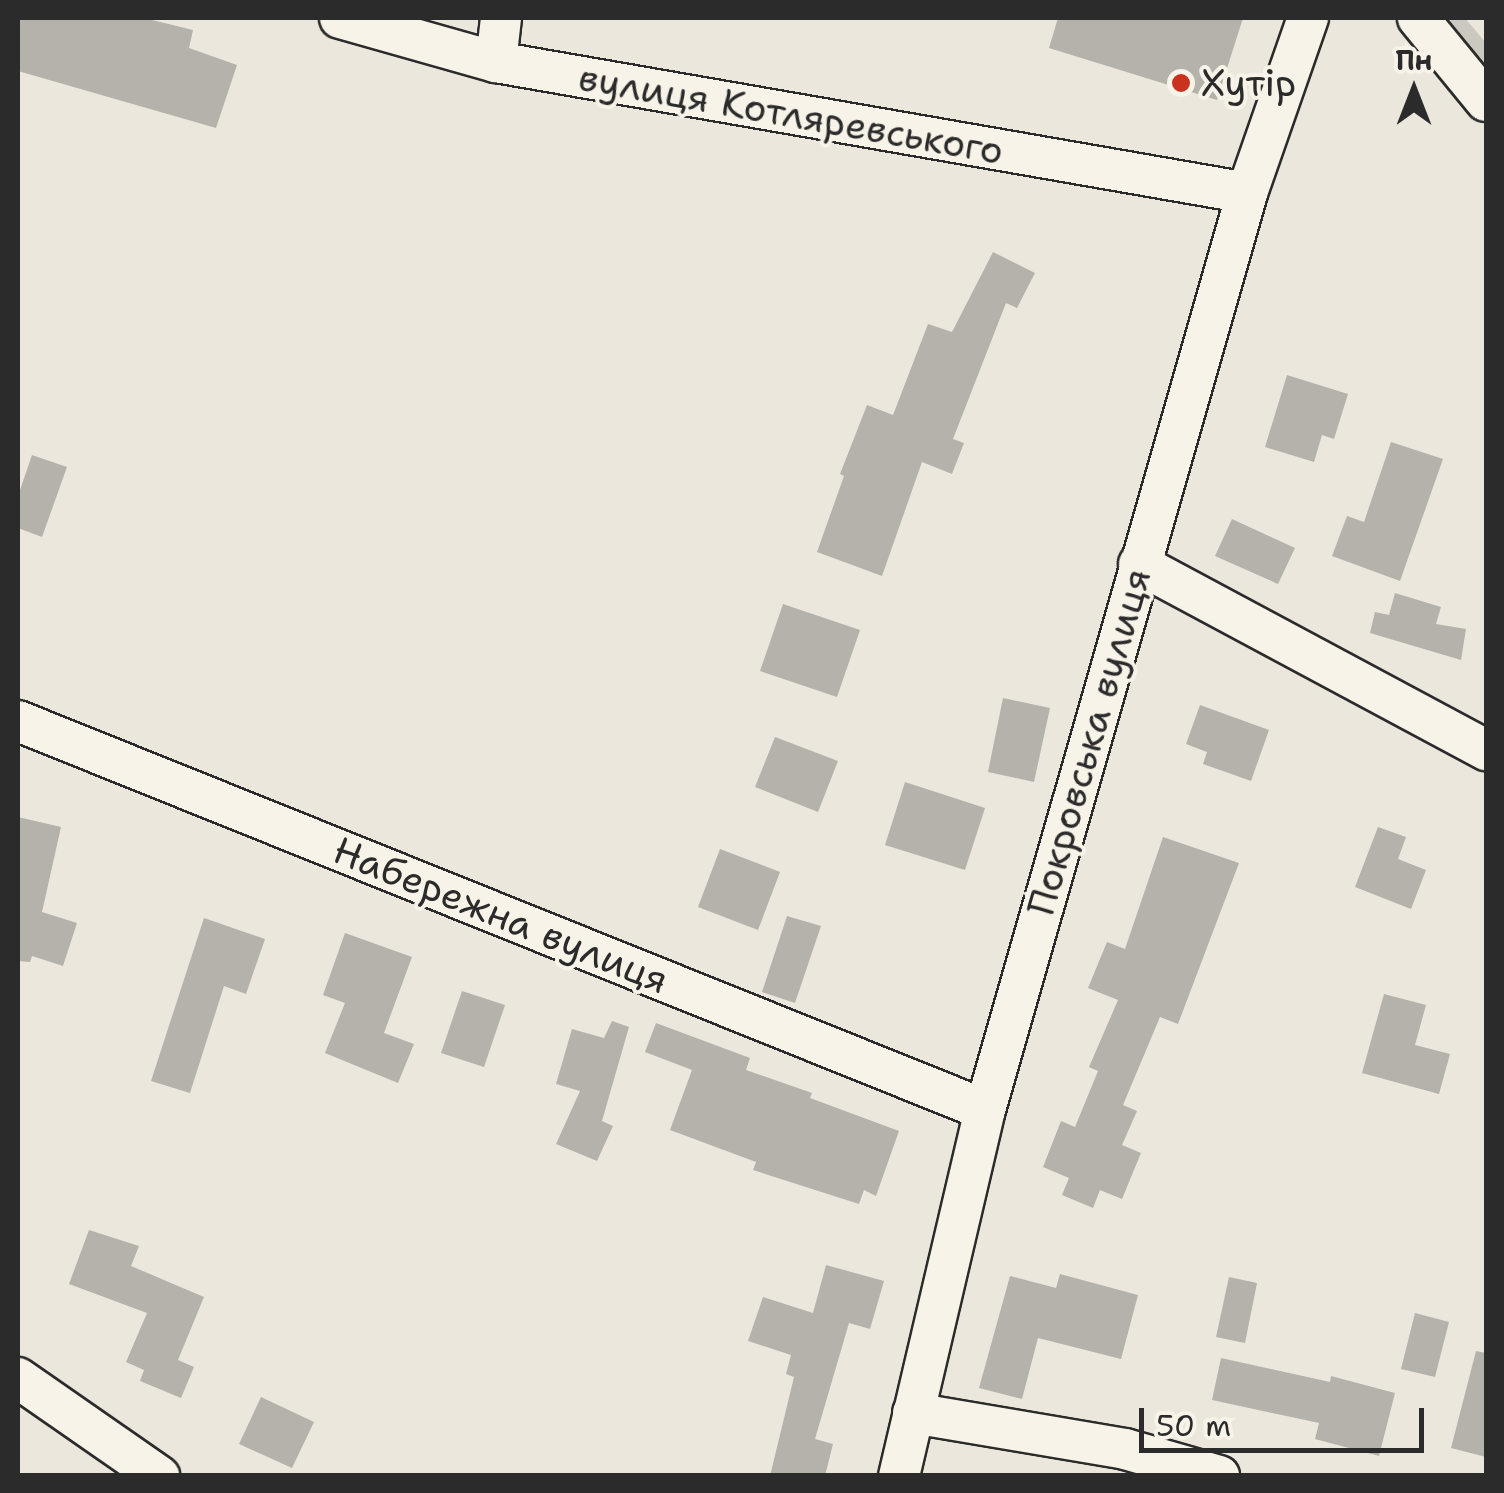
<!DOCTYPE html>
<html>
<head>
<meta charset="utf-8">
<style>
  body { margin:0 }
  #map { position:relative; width:1504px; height:1493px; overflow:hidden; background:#ebe7dd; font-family:"Shantell Sans",sans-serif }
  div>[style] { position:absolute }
  .green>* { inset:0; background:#cbc8bf }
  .building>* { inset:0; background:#b5b2ab }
  .roads { filter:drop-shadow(2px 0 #2b2b2b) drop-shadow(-2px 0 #2b2b2b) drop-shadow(0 2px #2b2b2b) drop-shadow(0 -2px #2b2b2b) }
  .minor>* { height:40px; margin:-20px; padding:0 20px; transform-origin:20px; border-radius:20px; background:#f7f3e8 }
  .dots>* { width:28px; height:28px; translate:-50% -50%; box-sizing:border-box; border:5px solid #f7f3e8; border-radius:50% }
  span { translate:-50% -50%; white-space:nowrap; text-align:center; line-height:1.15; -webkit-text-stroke:8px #f7f3e8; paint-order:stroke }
  .poi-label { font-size:38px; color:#2b2b2b }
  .left { translate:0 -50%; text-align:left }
  .street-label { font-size:38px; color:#2b2b2b }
  .frame { position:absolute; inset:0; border:20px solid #2b2b2b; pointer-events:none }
  .north { position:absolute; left:1364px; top:40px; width:100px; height:100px; -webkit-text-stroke:8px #f7f3e8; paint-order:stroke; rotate:0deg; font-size:28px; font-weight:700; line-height:40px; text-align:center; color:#2b2b2b }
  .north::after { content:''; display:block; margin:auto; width:35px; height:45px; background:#2b2b2b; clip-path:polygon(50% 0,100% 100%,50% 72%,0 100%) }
  .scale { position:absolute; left:1139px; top:1408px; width:285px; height:45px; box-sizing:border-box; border:5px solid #2b2b2b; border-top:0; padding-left:12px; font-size:30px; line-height:35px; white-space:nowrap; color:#2b2b2b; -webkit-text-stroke:8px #f7f3e8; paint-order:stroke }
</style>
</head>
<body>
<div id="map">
  <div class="green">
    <div style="clip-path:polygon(1430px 18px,1465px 18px,1486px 43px,1486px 76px)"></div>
  </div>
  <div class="building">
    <div style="clip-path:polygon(18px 18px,144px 18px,193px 30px,189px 48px,237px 65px,216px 128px,18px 71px)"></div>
    <div style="clip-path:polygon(1058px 18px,1243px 18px,1217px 100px,1049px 48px)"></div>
    <div style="clip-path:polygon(993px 252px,1035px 273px,1017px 308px,1006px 303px,953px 439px,964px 443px,952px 474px,922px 462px,882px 576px,817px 552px,844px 476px,840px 474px,867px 405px,893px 415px,928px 324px,952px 332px)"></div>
    <div style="clip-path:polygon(1287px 375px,1348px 394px,1334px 439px,1322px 435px,1314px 462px,1265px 447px)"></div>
    <div style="clip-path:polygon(1391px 442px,1443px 459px,1400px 581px,1332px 556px,1347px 516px,1364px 522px)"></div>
    <div style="clip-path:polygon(32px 455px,67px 467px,42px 537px,18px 528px,18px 496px)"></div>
    <div style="clip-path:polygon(1232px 519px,1295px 548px,1278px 584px,1215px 556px)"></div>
    <div style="clip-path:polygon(1395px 593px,1441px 607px,1436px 624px,1466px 629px,1461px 660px,1370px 633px,1375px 612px,1389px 615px)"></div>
    <div style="clip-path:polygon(783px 604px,860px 630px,837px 697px,760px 671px)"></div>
    <div style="clip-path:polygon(1003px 698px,1050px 708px,1034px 782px,988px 772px)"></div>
    <div style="clip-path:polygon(1200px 705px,1269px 730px,1251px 781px,1203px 764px,1207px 752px,1186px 744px)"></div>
    <div style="clip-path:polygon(775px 737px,838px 761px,818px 812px,755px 787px)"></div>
    <div style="clip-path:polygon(905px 782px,985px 808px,965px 870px,885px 845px)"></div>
    <div style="clip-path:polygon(18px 817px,61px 827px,42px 912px,77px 923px,63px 966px,32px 956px,30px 962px,18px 961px)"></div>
    <div style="clip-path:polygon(1378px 827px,1406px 837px,1398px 859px,1426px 870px,1411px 909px,1355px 887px)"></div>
    <div style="clip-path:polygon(1163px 837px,1239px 863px,1178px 1024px,1160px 1017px,1123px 1105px,1137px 1111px,1122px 1145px,1141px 1153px,1122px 1199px,1100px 1190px,1093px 1208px,1062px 1195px,1069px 1178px,1043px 1167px,1061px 1121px,1075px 1127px,1098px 1071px,1089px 1067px,1118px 1000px,1088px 988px,1107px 942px,1125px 949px)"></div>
    <div style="clip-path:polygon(720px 849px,780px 872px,758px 930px,698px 907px)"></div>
    <div style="clip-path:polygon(787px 916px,821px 926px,795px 1003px,762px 992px)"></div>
    <div style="clip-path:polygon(204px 918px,265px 939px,246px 994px,224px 986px,190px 1093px,151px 1081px)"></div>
    <div style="clip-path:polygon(345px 933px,412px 957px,384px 1033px,414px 1044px,398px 1083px,325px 1053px,345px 1003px,323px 995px)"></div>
    <div style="clip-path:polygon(462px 991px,505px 1005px,484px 1067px,441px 1053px)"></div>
    <div style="clip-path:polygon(1384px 994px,1426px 1005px,1415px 1045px,1450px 1054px,1439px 1094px,1362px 1073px)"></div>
    <div style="clip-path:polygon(612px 1021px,629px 1027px,602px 1121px,613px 1126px,597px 1161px,556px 1144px,580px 1091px,556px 1084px,572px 1029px,604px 1038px)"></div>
    <div style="clip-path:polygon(656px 1023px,750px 1058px,746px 1070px,812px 1093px,810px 1098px,899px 1131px,876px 1196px,864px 1190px,859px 1204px,753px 1170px,756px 1162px,670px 1130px,692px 1070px,645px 1052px)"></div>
    <div style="clip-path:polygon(89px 1230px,139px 1246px,131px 1266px,204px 1297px,178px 1360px,194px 1367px,181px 1398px,140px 1381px,144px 1370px,126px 1362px,147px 1313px,69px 1284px)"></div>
    <div style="clip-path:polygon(826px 1265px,884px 1281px,870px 1329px,849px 1323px,815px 1439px,833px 1444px,825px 1476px,770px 1476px,794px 1377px,786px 1374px,791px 1355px,748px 1341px,763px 1297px,813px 1313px)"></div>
    <div style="clip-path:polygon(1060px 1274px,1138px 1295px,1121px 1359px,1038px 1338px,1022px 1399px,979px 1388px,1010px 1276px,1056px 1288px)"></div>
    <div style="clip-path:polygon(1229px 1277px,1257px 1283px,1245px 1343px,1216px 1337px)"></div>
    <div style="clip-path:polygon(1415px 1313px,1449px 1322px,1435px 1377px,1401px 1369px)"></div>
    <div style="clip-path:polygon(1476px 1351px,1486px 1353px,1486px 1457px,1451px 1448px)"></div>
    <div style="clip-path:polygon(1221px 1358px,1330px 1382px,1331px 1376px,1395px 1393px,1379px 1456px,1315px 1439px,1319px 1423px,1212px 1400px)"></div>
    <div style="clip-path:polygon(261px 1397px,314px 1422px,292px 1468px,239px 1444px)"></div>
  </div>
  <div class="roads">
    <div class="minor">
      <div style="left:340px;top:18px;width:162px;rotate:15.8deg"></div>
      <div style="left:496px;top:62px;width:762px;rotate:9.89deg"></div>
      <div style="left:1418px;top:18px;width:107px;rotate:50.7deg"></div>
      <div style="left:496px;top:62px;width:44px;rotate:-83.5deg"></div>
      <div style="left:1139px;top:564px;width:394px;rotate:28.2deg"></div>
      <div style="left:18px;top:721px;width:1042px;rotate:21.91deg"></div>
      <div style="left:18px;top:1378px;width:172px;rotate:34.8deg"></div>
      <div style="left:913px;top:1413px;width:215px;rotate:9.6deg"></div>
      <div style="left:1125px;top:1449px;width:98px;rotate:16deg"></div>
      <div style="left:899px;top:1476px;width:376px;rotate:-76.8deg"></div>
      <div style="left:985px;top:1110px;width:954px;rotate:-74.05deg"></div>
      <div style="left:1247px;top:193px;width:185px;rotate:-70.8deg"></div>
    </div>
  </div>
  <div class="dots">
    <div style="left:1181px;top:83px;background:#c8321e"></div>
  </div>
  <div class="poi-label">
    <span class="left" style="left:1201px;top:83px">Хутір</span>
  </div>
  <div class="street-label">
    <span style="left:791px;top:114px;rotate:10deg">вулиця Котляревського</span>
    <span style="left:1089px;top:742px;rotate:-74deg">Покровська вулиця</span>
    <span style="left:501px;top:915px;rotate:22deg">Набережна вулиця</span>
  </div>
  <div class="frame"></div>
  <div class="north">Пн</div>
  <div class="scale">50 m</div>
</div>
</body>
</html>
